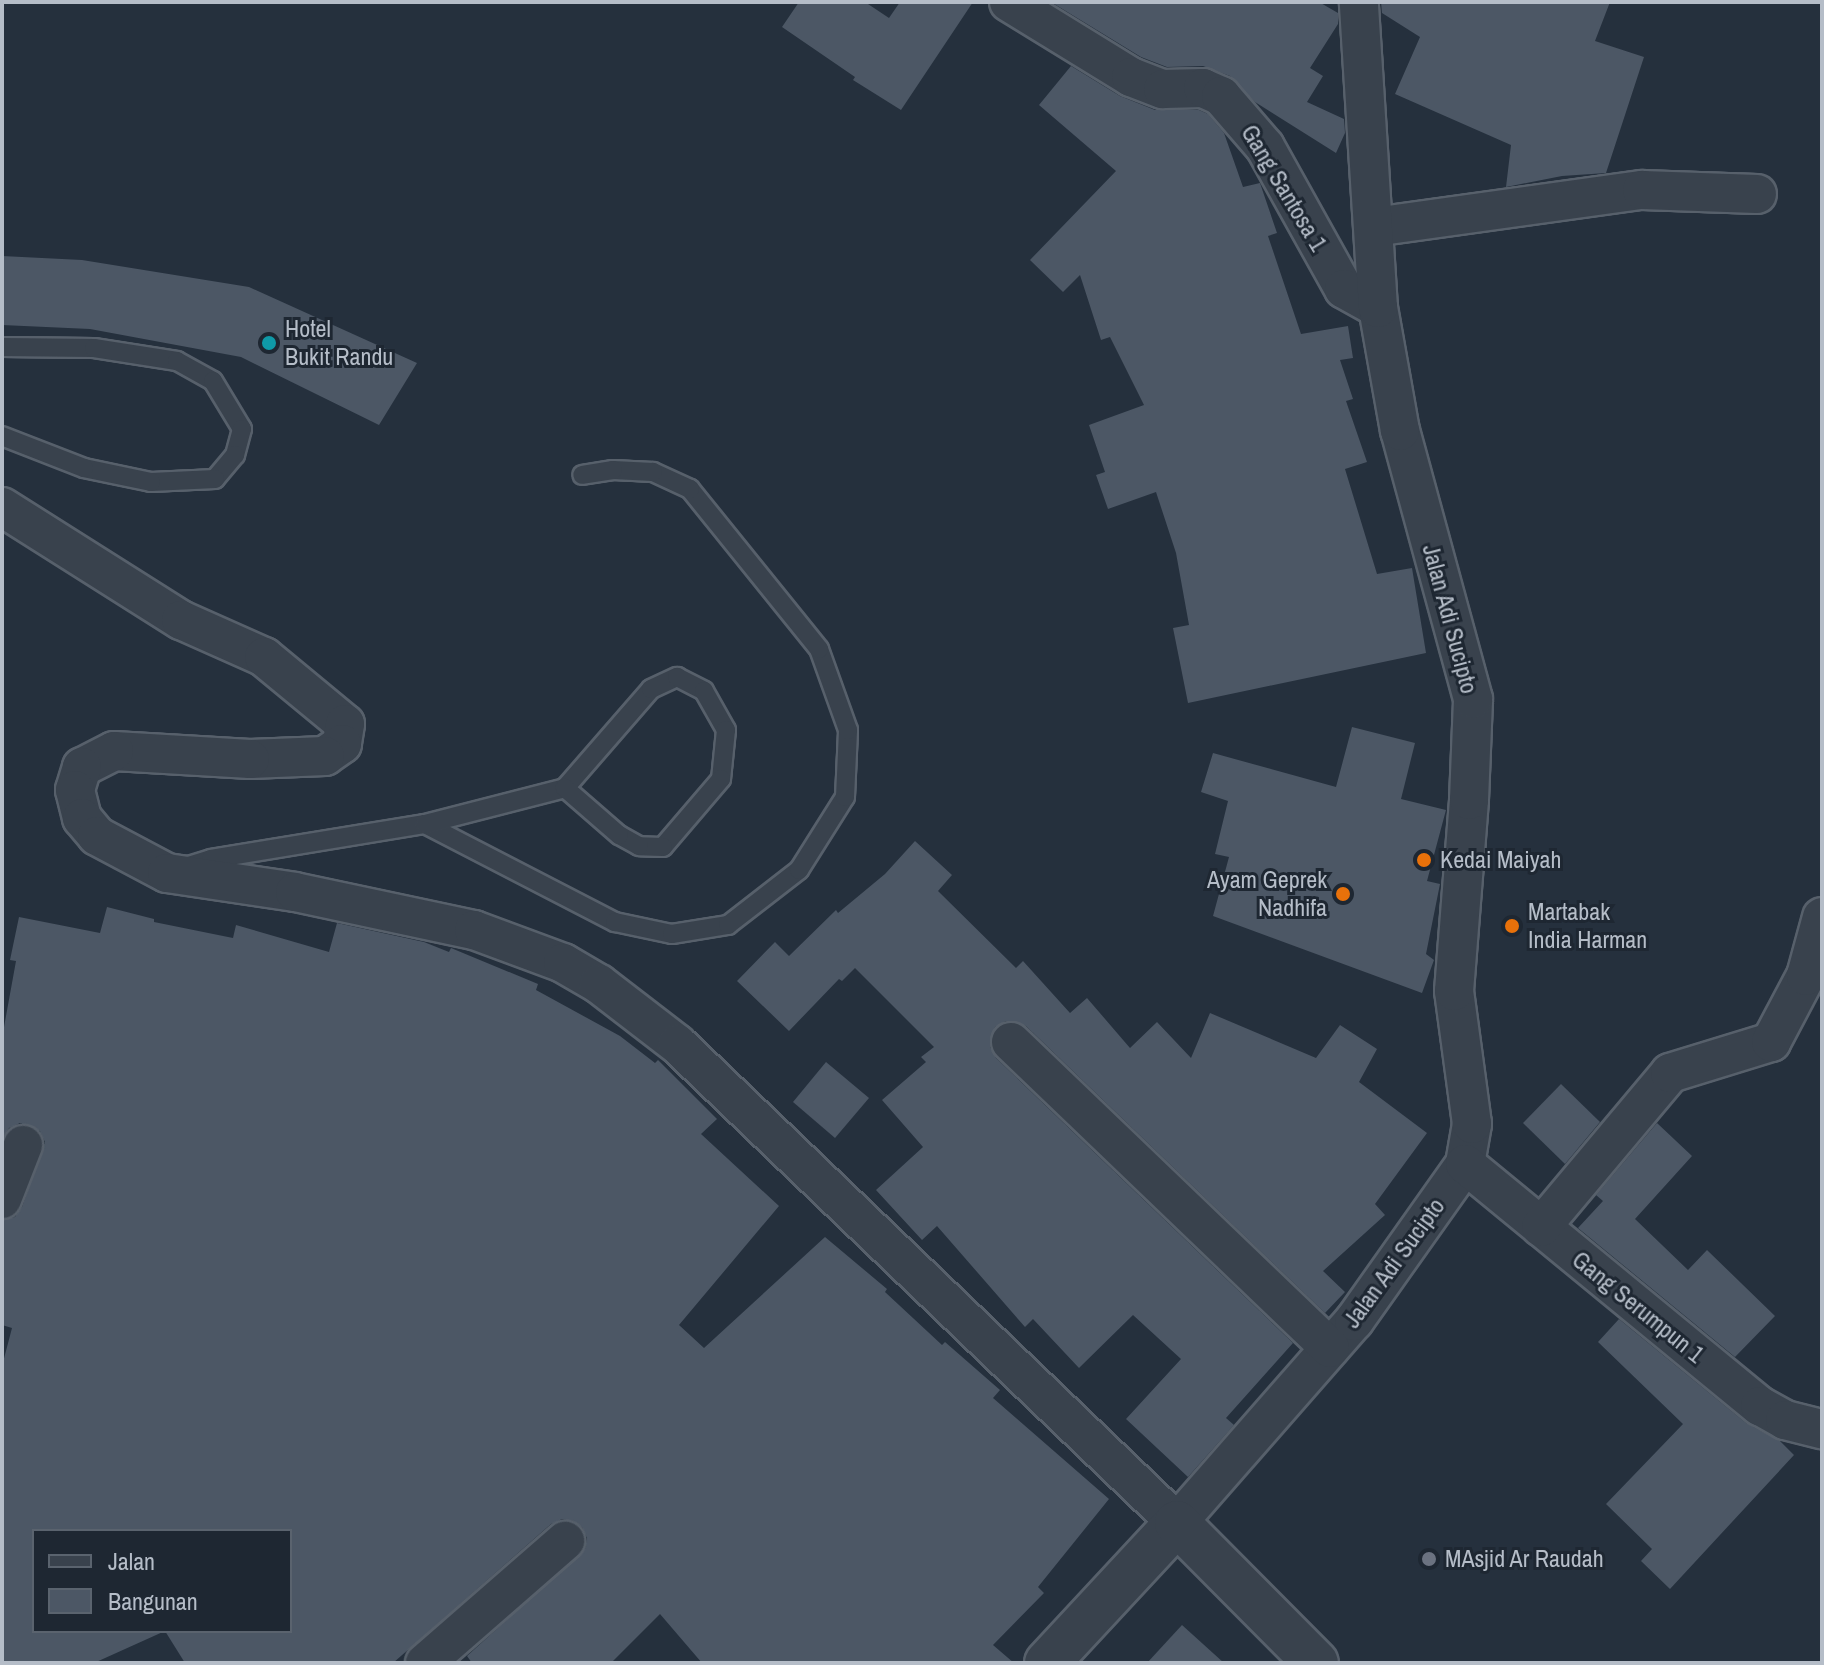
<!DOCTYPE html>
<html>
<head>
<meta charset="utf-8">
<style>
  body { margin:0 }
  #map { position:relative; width:1824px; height:1665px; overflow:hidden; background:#25303d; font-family:"Archivo Narrow",sans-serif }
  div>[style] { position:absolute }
  .building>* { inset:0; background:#4c5765 }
  .roads { filter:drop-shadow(2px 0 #57606b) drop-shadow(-2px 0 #57606b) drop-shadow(0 2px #57606b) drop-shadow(0 -2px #57606b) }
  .service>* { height:18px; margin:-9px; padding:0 9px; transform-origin:9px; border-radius:9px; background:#39424d }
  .minor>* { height:38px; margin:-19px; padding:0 19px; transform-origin:19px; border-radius:19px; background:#39424d }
  .tertiary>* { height:44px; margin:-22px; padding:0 22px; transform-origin:22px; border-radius:22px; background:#39424d }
  .dots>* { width:22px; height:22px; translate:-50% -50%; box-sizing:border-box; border:4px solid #1e2732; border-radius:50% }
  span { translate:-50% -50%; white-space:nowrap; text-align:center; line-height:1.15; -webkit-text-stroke:6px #1e2732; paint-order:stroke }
  .street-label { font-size:24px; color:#b5bdc8 }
  .poi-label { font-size:24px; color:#b5bdc8 }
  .left { translate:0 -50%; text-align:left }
  .right { translate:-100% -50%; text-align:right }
  .frame { position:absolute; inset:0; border:4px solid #b5bdc8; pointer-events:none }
  .legend { position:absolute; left:32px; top:1529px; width:260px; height:104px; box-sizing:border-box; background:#1e2732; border:2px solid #5a636e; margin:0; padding:10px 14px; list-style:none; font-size:24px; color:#b5bdc8 }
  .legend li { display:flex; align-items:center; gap:16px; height:40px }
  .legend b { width:40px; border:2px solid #5a636e }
</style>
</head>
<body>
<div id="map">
  <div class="building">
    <div style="clip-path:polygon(799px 2px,865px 2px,889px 18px,900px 2px,973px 2px,901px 110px,853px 80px,855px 77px,782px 27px)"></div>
    <div style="clip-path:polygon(1051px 2px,1319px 2px,1338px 13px,1338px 24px,1310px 68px,1323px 76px,1307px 102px,1344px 119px,1345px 133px,1336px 153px,1255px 102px,1230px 76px,1203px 66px,1167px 67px,1141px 57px)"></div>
    <div style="clip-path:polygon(1381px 2px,1610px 2px,1595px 41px,1644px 57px,1606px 173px,1562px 176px,1506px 187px,1511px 145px,1395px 94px,1420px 37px,1382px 13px)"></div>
    <div style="clip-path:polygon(1071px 66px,1120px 96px,1155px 110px,1199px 110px,1208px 114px,1224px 133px,1243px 187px,1260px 183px,1277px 233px,1268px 236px,1301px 334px,1348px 326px,1353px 358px,1340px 360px,1353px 399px,1346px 401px,1367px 462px,1345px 469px,1377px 574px,1412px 568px,1426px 653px,1188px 703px,1173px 628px,1189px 625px,1176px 553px,1156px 492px,1108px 509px,1096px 475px,1105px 472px,1089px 425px,1144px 405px,1110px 337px,1101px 340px,1080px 275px,1063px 292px,1030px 260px,1116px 171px,1039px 105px)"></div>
    <div style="clip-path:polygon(2px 256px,82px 260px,249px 287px,417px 363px,379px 425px,241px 357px,90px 329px,2px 325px)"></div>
    <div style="clip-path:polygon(1352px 727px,1415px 743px,1401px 799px,1446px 810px,1427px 881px,1440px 884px,1426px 954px,1434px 960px,1422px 993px,1213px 916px,1229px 857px,1215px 854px,1228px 801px,1201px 792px,1213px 753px,1336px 787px)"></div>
    <div style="clip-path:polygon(915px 841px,952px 875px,938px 891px,1016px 968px,1023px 961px,1070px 1013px,1087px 998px,1130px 1048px,1157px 1022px,1191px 1058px,1210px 1013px,1316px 1058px,1340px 1025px,1377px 1049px,1359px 1082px,1427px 1133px,1375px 1204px,1385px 1215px,1323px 1271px,1345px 1292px,1325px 1313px,1026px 1026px,1006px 1021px,995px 1027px,990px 1047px,996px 1058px,1293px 1343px,1226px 1418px,1234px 1425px,1188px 1477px,1126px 1419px,1181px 1359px,1133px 1315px,1079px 1368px,1033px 1319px,1025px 1327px,937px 1226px,922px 1240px,876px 1190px,923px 1147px,882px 1100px,926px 1062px,921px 1057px,934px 1047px,855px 968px,842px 981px,839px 979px,789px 1031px,737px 981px,775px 942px,789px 956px,836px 910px,838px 913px,885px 874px)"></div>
    <div style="clip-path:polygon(evenodd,107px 907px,154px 919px,154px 922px,233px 938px,236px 925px,329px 952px,337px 923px,424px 942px,449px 952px,451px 948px,538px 984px,536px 990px,620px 1036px,655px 1063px,658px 1060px,717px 1119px,701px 1134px,779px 1206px,679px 1325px,704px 1348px,825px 1237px,887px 1289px,885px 1292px,942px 1345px,945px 1342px,1000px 1390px,993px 1398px,1109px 1499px,1038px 1587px,1044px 1593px,993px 1645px,1014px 1663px,702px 1663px,660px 1614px,611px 1663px,472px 1663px,467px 1656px,585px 1549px,587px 1538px,582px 1527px,573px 1521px,562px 1519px,551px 1524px,393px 1663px,185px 1663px,165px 1631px,94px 1663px,2px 1663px,2px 1366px,12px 1328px,2px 1325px,2px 1220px,15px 1217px,22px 1207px,45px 1142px,40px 1131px,20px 1123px,9px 1128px,2px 1138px,2px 1038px,16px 961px,10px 960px,19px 917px,100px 933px,107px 907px,34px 1531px,290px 1531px,290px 1631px,34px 1631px,34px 1531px)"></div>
    <div style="clip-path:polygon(826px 1062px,869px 1098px,835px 1138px,793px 1102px)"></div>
    <div style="clip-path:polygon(1561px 1084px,1600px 1122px,1565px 1164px,1523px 1123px)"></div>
    <div style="clip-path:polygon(1657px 1123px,1692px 1156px,1635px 1219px,1688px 1270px,1707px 1250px,1775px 1316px,1735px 1357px,1578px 1228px,1603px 1201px,1596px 1195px)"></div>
    <div style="clip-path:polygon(1619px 1319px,1746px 1423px,1780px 1441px,1794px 1455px,1670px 1589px,1641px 1561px,1652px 1549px,1606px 1504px,1683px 1424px,1598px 1342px)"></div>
    <div style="clip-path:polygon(1182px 1625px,1224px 1663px,1147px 1663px)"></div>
  </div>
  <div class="roads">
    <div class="service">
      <div style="left:2px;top:347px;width:92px;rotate:0.6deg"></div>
      <div style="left:94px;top:348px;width:84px;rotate:8.9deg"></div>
      <div style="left:177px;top:361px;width:41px;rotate:29.1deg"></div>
      <div style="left:213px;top:381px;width:56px;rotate:58.9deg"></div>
      <div style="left:242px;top:429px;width:27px;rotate:105deg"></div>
      <div style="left:235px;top:455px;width:31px;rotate:130deg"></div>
      <div style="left:215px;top:479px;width:64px;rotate:177.3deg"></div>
      <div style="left:151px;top:482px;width:68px;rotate:-168.2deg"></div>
      <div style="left:84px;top:468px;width:88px;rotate:-158.7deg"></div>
      <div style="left:425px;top:824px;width:214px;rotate:27.3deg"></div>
      <div style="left:615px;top:922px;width:58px;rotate:11.9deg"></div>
      <div style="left:672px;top:934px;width:57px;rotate:-9.1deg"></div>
      <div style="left:728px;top:925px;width:90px;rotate:-37.8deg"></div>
      <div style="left:799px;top:870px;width:86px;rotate:-57.8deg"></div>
      <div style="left:845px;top:797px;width:67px;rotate:-87.4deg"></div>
      <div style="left:848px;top:730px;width:86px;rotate:-109.7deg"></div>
      <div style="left:819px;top:649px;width:206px;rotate:-128.9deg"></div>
      <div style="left:690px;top:489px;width:41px;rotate:-155.3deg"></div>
      <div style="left:653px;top:472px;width:40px;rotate:-177.1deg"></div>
      <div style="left:613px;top:470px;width:31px;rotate:171deg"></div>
      <div style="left:185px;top:867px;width:27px;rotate:-17deg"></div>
      <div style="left:211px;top:859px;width:217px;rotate:-9.3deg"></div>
      <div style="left:425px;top:824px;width:145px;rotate:-14.4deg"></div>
      <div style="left:565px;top:788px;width:131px;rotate:-49deg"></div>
      <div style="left:651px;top:689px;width:29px;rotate:-25deg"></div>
      <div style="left:677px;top:677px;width:30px;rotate:27deg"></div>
      <div style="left:704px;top:691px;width:45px;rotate:60.6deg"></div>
      <div style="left:726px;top:730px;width:49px;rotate:95.8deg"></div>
      <div style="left:721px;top:779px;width:89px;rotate:130.5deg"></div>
      <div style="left:663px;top:847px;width:24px;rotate:-178deg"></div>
      <div style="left:639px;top:846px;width:23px;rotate:-151deg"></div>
      <div style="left:619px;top:835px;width:72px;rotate:-139deg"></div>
    </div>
    <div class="minor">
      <div style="left:1009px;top:2px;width:143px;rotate:31.6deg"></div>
      <div style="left:1131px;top:77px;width:34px;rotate:21deg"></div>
      <div style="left:1163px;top:89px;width:40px;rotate:-1.4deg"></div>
      <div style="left:1203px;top:88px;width:20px;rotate:24deg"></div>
      <div style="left:1221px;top:96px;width:67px;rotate:49.2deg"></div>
      <div style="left:1265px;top:147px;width:162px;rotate:60.9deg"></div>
      <div style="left:1344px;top:289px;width:39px;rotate:29deg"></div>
      <div style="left:1374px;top:227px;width:271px;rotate:-7.9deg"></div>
      <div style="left:1642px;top:190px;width:115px;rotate:2deg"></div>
      <div style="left:2px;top:507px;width:212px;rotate:32.3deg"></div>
      <div style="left:181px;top:620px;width:91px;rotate:24deg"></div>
      <div style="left:264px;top:657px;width:105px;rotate:39.6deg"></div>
      <div style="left:345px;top:724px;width:20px;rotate:99deg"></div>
      <div style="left:342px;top:744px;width:21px;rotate:145deg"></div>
      <div style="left:325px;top:756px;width:75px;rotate:177.7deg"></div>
      <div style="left:250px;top:759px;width:136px;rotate:-176.6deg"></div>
      <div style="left:114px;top:751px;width:36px;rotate:153deg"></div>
      <div style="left:82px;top:767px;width:24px;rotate:107deg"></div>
      <div style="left:75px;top:790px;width:29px;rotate:76deg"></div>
      <div style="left:82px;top:818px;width:23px;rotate:50deg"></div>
      <div style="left:97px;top:836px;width:79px;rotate:27.9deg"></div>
      <div style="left:167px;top:873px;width:129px;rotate:8.4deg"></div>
      <div style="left:295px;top:892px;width:183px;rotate:12deg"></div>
      <div style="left:474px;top:930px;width:95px;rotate:20.3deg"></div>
      <div style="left:563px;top:963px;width:42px;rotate:30.3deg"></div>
      <div style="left:599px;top:984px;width:98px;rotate:37.6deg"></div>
      <div style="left:677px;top:1044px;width:692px;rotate:43.77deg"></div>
      <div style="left:1177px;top:1523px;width:269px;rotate:-48.8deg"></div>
      <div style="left:1354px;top:1321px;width:192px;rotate:-54.7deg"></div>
      <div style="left:1465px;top:1164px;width:41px;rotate:-80.1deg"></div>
      <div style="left:1472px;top:1124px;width:134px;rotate:-97.7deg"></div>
      <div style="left:1454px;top:991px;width:192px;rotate:-85.5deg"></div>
      <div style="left:1469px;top:800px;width:101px;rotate:-87.7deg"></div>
      <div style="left:1473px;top:699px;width:278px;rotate:-105.2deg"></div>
      <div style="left:1400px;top:431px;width:125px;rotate:-100.1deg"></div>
      <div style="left:1378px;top:308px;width:307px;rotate:-93.6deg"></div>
      <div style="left:1011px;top:1042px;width:442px;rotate:43.8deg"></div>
      <div style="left:1465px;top:1164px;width:382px;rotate:39.4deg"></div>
      <div style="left:1760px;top:1406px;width:29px;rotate:29deg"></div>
      <div style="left:1785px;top:1420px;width:38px;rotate:14deg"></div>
      <div style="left:2px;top:1199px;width:58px;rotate:-68.7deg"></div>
      <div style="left:1541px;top:1227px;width:201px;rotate:-50deg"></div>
      <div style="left:1670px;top:1073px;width:106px;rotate:-17.1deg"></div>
      <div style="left:1771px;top:1042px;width:75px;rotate:-62.1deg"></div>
      <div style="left:1806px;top:976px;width:61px;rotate:-74.8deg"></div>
      <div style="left:425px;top:1663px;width:186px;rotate:-41.1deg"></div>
    </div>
    <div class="tertiary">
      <div style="left:1047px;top:1663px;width:191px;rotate:-47.1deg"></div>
      <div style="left:1177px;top:1523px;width:197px;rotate:45.2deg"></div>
    </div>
  </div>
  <div class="dots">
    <div style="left:269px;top:343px;background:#0f9aa8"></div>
    <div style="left:1424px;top:860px;background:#e8710a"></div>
    <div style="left:1343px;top:894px;background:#e8710a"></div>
    <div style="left:1512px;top:926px;background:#e8710a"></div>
    <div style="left:1429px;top:1559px;background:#6b7280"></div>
  </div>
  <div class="street-label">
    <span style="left:1284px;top:188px;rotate:59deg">Gang Santosa 1</span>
    <span style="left:1450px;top:619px;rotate:75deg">Jalan Adi Sucipto</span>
    <span style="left:1394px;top:1263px;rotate:-54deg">Jalan Adi Sucipto</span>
    <span style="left:1638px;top:1307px;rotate:39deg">Gang Serumpun 1</span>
  </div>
  <div class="poi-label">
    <span class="left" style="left:285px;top:343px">Hotel<br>Bukit Randu</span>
    <span class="left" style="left:1440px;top:860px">Kedai Maiyah</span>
    <span class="right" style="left:1327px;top:894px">Ayam Geprek<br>Nadhifa</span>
    <span class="left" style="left:1528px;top:926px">Martabak<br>India Harman</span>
    <span class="left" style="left:1445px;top:1559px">MAsjid Ar Raudah</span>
  </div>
  <div class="frame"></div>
  <ul class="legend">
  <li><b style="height:10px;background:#39424d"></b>Jalan</li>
  <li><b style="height:22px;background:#4c5765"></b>Bangunan</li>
  </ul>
</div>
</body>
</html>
